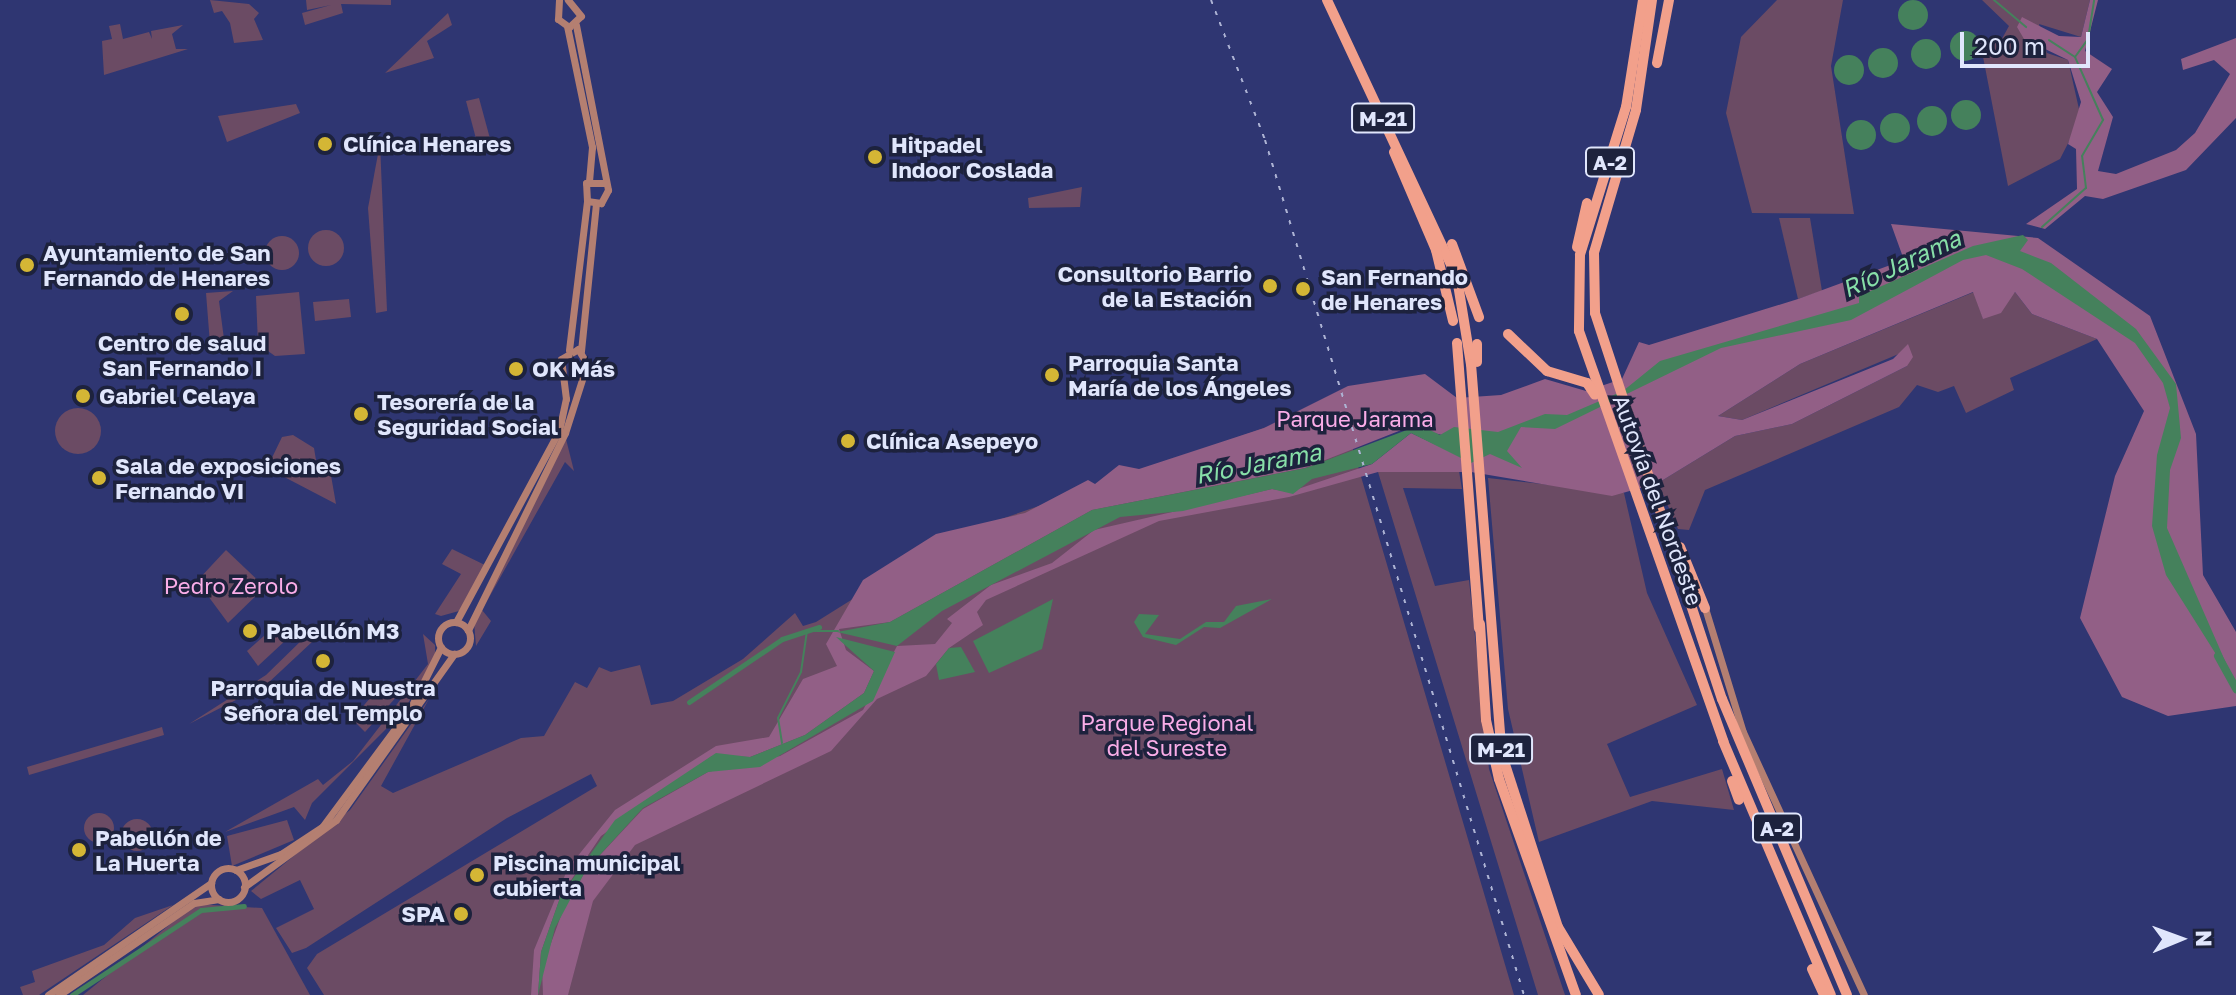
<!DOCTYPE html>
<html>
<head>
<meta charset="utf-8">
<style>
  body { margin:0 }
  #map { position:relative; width:2236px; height:995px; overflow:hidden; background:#2f3672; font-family:"Golos Text",sans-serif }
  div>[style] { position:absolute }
  .green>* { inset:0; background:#6b4b64 }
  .round { border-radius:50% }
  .forest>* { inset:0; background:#925f86 }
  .water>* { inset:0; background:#45815c }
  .stream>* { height:2px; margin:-1px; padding:0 1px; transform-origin:1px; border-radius:1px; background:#45815c }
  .canal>* { height:5px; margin:-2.5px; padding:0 2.5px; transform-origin:2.5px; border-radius:2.5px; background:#45815c }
  .river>* { height:8px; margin:-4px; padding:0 4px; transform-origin:4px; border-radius:4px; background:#45815c }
  .secondary>* { height:7px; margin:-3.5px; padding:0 3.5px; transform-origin:3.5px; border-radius:3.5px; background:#b47f71 }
  .secondary>.ring { margin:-3.5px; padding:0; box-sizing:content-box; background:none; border:7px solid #b47f71; border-radius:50% }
  .motorway>* { height:10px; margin:-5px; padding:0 5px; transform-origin:5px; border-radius:5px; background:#f2a08b }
  .rail>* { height:2px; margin-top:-1px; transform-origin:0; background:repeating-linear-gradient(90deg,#adb3d4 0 4px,transparent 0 12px) }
  .dots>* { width:22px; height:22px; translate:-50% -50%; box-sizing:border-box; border:4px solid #1d223d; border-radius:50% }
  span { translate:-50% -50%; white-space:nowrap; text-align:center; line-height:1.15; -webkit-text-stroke:7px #1d223d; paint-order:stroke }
  .shield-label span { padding:2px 6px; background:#1d223d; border:2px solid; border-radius:6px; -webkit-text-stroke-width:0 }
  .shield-label { font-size:20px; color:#e0e6fc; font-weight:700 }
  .poi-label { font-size:22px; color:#e0e6fc; font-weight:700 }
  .left { translate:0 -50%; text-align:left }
  .right { translate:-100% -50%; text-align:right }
  .park-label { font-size:22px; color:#faade8 }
  .street-label { font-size:22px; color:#e0e6fc }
  .water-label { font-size:24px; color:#87dfa8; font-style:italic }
  .north { position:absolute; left:2140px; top:899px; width:80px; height:80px; -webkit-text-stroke:6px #1d223d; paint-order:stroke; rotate:89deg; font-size:22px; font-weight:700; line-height:32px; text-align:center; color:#e0e6fc }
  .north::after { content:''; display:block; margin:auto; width:28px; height:36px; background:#e0e6fc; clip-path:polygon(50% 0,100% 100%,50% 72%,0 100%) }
  .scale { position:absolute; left:1960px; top:32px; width:130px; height:36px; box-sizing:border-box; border:4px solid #e0e6fc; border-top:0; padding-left:10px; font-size:24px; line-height:28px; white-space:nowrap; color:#e0e6fc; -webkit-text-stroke:6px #1d223d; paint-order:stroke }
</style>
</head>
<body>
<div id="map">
  <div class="green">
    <div style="clip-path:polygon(210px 0,249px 4px,259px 13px,254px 19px,263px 40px,234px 43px,230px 23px,222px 11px,214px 13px)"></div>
    <div style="clip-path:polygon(306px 0,391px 0,391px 5px,341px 4px,343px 13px,305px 25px,302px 13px,331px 5px,307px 10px)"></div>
    <div style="clip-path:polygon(1777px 0,1843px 0,1831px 66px,1854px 214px,1752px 213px,1726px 113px,1741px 37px)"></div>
    <div style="clip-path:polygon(1982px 0,2090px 0,2081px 37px,2039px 24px,2047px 53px,2068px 60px,2081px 118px,2060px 159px,2008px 186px,1979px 36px,1999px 44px,2009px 26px)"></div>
    <div style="clip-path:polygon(448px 13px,452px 25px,427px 41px,434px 58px,385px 73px)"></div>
    <div style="clip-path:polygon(120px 24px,123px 39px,149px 32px,152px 39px,151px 31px,183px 25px,172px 34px,176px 49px,188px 49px,104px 75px,102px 41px,112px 39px,109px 26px)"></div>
    <div style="clip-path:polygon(479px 98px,492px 146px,479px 150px,466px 101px)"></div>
    <div style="clip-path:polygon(296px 104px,300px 113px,227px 142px,218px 116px)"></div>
    <div style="clip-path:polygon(380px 143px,387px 311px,376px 313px,368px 208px)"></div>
    <div style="clip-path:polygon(1082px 187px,1080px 207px,1029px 208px,1028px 198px)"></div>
    <div style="clip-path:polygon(1779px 218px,1810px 218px,1822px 291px,1798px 299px)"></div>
    <div class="round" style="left:308px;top:230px;width:36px;height:36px"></div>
    <div class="round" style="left:265px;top:236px;width:34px;height:34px"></div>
    <div style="clip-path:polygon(233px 291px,219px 301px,224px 339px,237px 342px,210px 344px,206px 293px)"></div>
    <div style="clip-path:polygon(299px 292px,305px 354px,275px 356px,258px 344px,256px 296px)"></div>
    <div style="clip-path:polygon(1974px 292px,1983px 318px,2015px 292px,2032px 314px,2097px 339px,2010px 378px,2014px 390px,1966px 413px,1954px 386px,1938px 392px,1917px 385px,1899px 407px,1705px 490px,1689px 530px,1678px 529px,1658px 483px,1735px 436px,1792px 424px,1907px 366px,1901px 353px,1742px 420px,1718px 416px,1800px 364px)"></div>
    <div style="clip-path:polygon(349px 299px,351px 317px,315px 321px,313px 302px)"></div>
    <div style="clip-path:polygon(1339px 402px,1514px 995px,324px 995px,307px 968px,317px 954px,597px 786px,591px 774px,507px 818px,306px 948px,292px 953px,276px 928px,314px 909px,300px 880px,261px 899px,251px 891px,350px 810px,429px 699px,381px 786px,393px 793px,521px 738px,544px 736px,575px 682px,587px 688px,599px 667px,611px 672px,640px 665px,651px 705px,673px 701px,743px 659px,795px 613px,803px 626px,816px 622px,955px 535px)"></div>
    <div class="round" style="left:55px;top:408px;width:46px;height:46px"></div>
    <div style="clip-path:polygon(293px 435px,314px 448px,317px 466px,329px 464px,336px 504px,267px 468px,282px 437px)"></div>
    <div style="clip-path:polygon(566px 439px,574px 471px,565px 462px,482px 610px,491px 621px,476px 646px,474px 622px)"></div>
    <div style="clip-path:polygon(1422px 467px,1459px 471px,1462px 489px,1403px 488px,1435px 586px,1469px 580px,1489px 769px,1565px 995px,1538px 995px,1378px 472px)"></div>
    <div style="clip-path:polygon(1488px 478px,1624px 493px,1647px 593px,1697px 705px,1607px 744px,1630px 797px,1722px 769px,1734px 810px,1652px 801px,1539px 842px,1508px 709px)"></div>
    <div style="clip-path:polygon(452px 549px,487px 566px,459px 611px,441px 616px,435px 614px,461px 574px,442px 564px)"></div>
    <div style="clip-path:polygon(226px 550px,265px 587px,228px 623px,197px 581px)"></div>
    <div style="clip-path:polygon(273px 628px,286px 640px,258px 666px,247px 651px)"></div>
    <div style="clip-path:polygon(423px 634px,435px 645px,435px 661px,401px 714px,312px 803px,305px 820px,294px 807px,225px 832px,318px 779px,323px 785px,353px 761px,428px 664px)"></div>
    <div style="clip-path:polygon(305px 637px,312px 642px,267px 684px,189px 724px,266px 675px)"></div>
    <div style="clip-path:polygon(384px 682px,399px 694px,365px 732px,352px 719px)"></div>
    <div style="clip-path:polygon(162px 727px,164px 735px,29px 775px,27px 767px)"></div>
    <div class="round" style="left:84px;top:813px;width:30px;height:30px"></div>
    <div class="round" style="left:121px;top:819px;width:32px;height:32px"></div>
    <div style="clip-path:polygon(287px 820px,294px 840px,232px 866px,227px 836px)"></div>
    <div style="clip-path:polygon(195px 904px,262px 908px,310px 995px,83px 995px)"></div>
    <div style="clip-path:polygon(173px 905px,39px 995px,23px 995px,20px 987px,35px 982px,32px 971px,104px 945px,135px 918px)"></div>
  </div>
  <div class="forest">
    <div style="clip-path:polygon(2090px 0,2098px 0,2085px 51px,2112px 69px,2097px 92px,2113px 117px,2098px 171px,2116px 174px,2176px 150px,2195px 133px,2230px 74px,2214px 60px,2183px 70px,2181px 59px,2236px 38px,2236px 118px,2186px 170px,2103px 199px,2085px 196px,2045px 229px,2026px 224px,2077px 189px,2076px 149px,2068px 144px,2081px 102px,2068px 60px,2024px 39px,2017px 27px,2022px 17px,2059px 36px,2081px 37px)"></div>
    <div style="clip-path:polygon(1891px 224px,2038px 238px,2150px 316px,2196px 434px,2203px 575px,2236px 632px,2236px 706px,2168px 716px,2122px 697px,2080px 618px,2115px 476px,2144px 411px,2097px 339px,2032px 314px,2015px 292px,2001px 313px,1983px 319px,1973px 292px,1800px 364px,1718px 416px,1742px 420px,1893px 359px,1908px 344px,1913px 357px,1907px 366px,1792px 424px,1735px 436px,1658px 483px,1612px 496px,1471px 472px,1378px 472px,1289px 497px,1159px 521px,986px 600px,977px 612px,983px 625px,949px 648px,926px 676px,877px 699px,831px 751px,635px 845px,593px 901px,568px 995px,543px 995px,542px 968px,563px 910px,586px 870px,643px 809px,708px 772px,780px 756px,863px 710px,897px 646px,935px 644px,952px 623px,947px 619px,991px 585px,1052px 563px,1094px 530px,1272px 489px,1289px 492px,1372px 464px,1411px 433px,1464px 458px,1464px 426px,1442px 435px,1409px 427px,1305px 468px,1092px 510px,890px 622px,839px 629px,846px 650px,874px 671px,864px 693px,805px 735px,750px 757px,712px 756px,601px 836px,561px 895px,541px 952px,538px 995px,531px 995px,534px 950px,568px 868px,615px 810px,716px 746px,769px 737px,803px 679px,837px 666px,826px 644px,863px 580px,936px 534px,1025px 513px,1088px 480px,1095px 484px,1119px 465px,1139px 469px,1264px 428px,1348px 386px,1425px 374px,1457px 398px,1501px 395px,1545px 379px,1586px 391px,1622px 379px,1639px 342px,1649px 345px,1798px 299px,1904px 260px)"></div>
  </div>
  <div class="water">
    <div class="round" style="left:1898px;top:0;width:30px;height:30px"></div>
    <div class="round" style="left:1950px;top:31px;width:30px;height:30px"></div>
    <div class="round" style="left:1911px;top:39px;width:30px;height:30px"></div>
    <div class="round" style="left:1868px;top:48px;width:30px;height:30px"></div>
    <div class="round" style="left:1834px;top:55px;width:30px;height:30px"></div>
    <div class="round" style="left:1951px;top:100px;width:30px;height:30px"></div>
    <div class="round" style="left:1917px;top:106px;width:30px;height:30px"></div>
    <div class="round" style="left:1880px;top:113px;width:30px;height:30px"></div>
    <div class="round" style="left:1846px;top:120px;width:30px;height:30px"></div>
    <div style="clip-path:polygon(2023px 235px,2028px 240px,2020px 251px,2051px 263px,2136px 329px,2176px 384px,2181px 438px,2170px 470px,2167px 528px,2236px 686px,2166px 575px,2152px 526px,2157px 455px,2170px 408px,2163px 383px,2135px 343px,2022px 269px,1986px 255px,1963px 260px,1851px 320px,1721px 348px,1555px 429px,1521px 427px,1507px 451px,1522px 468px,1490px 454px,1471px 463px,1411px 433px,1372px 464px,1312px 479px,1293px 494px,1272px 489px,1183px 511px,1120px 517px,942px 611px,897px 646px,837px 632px,890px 622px,1092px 510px,1306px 468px,1420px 425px,1440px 435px,1454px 427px,1498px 432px,1545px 414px,1567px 415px,1623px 391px,1660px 361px,1859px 303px,1859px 296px,1973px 246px)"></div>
    <div style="clip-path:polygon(1053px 599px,1042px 649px,989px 673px,973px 641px)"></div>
    <div style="clip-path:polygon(1272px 599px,1220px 628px,1204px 627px,1176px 645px,1143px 637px,1134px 622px,1139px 614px,1159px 615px,1145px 634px,1180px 639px,1206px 622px,1224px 622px,1236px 606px)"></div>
    <div style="clip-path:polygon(836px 637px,895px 652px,873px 701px,760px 767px,708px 772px,643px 808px,586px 870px,555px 928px,538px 995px,541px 952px,561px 895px,615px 820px,716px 753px,750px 757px,805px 735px,864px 693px,874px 671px)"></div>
    <div style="clip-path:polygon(961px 647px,975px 672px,939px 680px,936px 664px,949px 648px)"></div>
  </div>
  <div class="stream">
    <div style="left:1994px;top:0;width:42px;rotate:40.2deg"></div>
    <div style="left:2075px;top:57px;width:22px;rotate:-54deg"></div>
    <div style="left:2088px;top:39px;width:39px;rotate:-81deg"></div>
    <div style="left:2042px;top:227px;width:59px;rotate:-41.6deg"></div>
    <div style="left:2086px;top:188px;width:32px;rotate:-97deg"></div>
    <div style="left:2082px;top:156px;width:42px;rotate:-59.7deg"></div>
    <div style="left:2103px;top:120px;width:69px;rotate:-114deg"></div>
    <div style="left:2075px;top:57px;width:31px;rotate:-147deg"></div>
    <div style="left:782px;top:743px;width:25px;rotate:-99deg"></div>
    <div style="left:778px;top:718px;width:51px;rotate:-63.4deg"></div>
    <div style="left:801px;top:672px;width:41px;rotate:-81.7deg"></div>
    <div style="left:807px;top:631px;width:31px"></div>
  </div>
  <div class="canal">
    <div style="left:689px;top:702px;width:112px;rotate:-34.1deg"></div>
    <div style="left:782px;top:639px;width:39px;rotate:-18deg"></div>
    <div style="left:72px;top:995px;width:154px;rotate:-33.4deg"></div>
    <div style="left:201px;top:910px;width:43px;rotate:-5.3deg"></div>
  </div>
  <div class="river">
    <div style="left:2218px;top:656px;width:38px;rotate:61deg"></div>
  </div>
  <div class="secondary">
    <div style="left:559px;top:0;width:19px;rotate:93deg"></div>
    <div style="left:558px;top:19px;width:14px;rotate:36deg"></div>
    <div style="left:569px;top:27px;width:16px;rotate:-43deg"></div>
    <div style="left:581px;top:16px;width:21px;rotate:-129deg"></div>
    <div style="left:576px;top:25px;width:168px;rotate:79deg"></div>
    <div style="left:608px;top:190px;width:15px;rotate:118deg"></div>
    <div style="left:601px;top:203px;width:14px;rotate:-172deg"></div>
    <div style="left:587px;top:201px;width:18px;rotate:-93deg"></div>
    <div style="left:586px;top:183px;width:18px"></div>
    <div style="left:567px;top:26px;width:124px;rotate:78.3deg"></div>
    <div style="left:592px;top:147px;width:34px;rotate:95deg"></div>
    <div style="left:569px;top:350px;width:150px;rotate:-83.1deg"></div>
    <div style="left:581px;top:351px;width:148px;rotate:-84.2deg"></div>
    <div style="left:1705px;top:608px;width:130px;rotate:73deg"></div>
    <div style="left:1743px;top:732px;width:289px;rotate:65.3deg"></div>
    <div style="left:456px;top:622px;width:217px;rotate:-61.7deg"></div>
    <div style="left:559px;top:431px;width:33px;rotate:-78deg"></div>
    <div style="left:566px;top:399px;width:40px;rotate:-97.1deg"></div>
    <div style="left:561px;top:359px;width:20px;rotate:-30deg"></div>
    <div style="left:578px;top:349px;width:17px;rotate:59deg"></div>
    <div style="left:587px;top:364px;width:72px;rotate:107.7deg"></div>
    <div style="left:565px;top:433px;width:220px;rotate:116.2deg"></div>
    <div class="ring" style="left:438px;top:622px;width:25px;height:25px"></div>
    <div class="ring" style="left:211px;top:868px;width:27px;height:27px"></div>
    <div style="left:236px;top:870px;width:48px;rotate:-19.6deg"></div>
    <div style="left:281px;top:854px;width:49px;rotate:-33.4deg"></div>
    <div style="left:322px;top:827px;width:149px;rotate:-53.4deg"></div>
    <div style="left:411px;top:707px;width:67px;rotate:-63.4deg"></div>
    <div style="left:244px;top:887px;width:114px;rotate:-36.1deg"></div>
    <div style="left:336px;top:820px;width:204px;rotate:-54.6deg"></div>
    <div style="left:48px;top:995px;width:198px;rotate:-34.5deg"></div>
    <div style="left:59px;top:995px;width:163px;rotate:-34.3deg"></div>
    <div style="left:194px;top:903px;width:25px;rotate:-9deg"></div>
  </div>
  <div class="motorway">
    <div style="left:1327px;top:0;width:307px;rotate:64.9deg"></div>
    <div style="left:1457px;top:278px;width:87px;rotate:80.8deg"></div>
    <div style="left:1471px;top:364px;width:392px;rotate:85.5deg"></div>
    <div style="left:1502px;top:755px;width:181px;rotate:72deg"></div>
    <div style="left:1558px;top:927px;width:79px;rotate:58.9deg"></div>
    <div style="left:1643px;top:0;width:108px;rotate:99deg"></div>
    <div style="left:1626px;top:107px;width:155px;rotate:107.3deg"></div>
    <div style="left:1580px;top:255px;width:76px;rotate:90.8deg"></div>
    <div style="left:1579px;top:331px;width:435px;rotate:70.6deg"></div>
    <div style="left:1723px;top:741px;width:276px;rotate:67deg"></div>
    <div style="left:1652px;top:0;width:111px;rotate:98.3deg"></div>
    <div style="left:1636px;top:110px;width:149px;rotate:106.4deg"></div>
    <div style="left:1594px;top:253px;width:60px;rotate:89deg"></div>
    <div style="left:1595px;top:313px;width:406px;rotate:71.8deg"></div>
    <div style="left:1722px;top:699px;width:321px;rotate:67.1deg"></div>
    <div style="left:1657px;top:63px;width:64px;rotate:-79.2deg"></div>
    <div style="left:1394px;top:152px;width:107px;rotate:66.8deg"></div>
    <div style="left:1436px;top:250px;width:73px;rotate:76.5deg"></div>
    <div style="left:1452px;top:244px;width:78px;rotate:69.7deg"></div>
    <div style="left:1577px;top:247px;width:45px;rotate:-77.2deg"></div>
    <div style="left:1508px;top:334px;width:54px;rotate:43.5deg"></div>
    <div style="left:1547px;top:371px;width:42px;rotate:16.7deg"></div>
    <div style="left:1587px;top:383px;width:14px;rotate:56deg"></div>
    <div style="left:1457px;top:343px;width:286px;rotate:85.6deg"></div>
    <div style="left:1477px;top:362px;width:18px;rotate:-90deg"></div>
    <div style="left:1680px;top:547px;width:66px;rotate:67.7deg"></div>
    <div style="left:1480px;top:624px;width:96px;rotate:86.4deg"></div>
    <div style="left:1486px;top:720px;width:60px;rotate:77.6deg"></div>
    <div style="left:1499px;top:779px;width:229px;rotate:70.4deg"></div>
    <div style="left:1732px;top:781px;width:20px;rotate:70deg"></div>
    <div style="left:1812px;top:969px;width:26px;rotate:65deg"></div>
  </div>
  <div class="rail">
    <div style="left:1211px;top:0;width:150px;rotate:68.9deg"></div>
    <div style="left:1265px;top:140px;width:893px;rotate:73.15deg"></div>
  </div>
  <div class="dots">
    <div style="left:325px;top:144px;background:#d4b635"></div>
    <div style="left:875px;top:157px;background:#d4b635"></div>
    <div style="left:27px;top:265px;background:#d4b635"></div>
    <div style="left:1270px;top:286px;background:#d4b635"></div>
    <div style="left:1303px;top:289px;background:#d4b635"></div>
    <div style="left:182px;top:314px;background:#d4b635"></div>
    <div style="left:516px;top:369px;background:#d4b635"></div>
    <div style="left:1052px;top:375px;background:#d4b635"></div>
    <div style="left:83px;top:396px;background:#d4b635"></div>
    <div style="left:361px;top:414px;background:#d4b635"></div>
    <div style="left:848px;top:441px;background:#d4b635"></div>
    <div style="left:99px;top:478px;background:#d4b635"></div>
    <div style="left:250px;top:631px;background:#d4b635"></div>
    <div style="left:323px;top:661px;background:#d4b635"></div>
    <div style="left:79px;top:850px;background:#d4b635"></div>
    <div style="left:477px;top:875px;background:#d4b635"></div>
    <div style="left:461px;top:914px;background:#d4b635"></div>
  </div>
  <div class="shield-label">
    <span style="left:1383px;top:118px">M-21</span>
    <span style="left:1610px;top:162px">A-2</span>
    <span style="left:1501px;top:749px">M-21</span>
    <span style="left:1777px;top:828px">A-2</span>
  </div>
  <div class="poi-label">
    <span class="left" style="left:343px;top:144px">Clínica Henares</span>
    <span class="left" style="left:891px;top:157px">Hitpadel<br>Indoor Coslada</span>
    <span class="left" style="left:43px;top:265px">Ayuntamiento de San<br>Fernando de Henares</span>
    <span class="right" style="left:1252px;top:286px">Consultorio Barrio<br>de la Estación</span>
    <span class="left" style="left:1321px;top:289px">San Fernando<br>de Henares</span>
    <span style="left:182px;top:355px">Centro de salud<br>San Fernando I</span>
    <span class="left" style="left:1068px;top:375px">Parroquia Santa<br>María de los Ángeles</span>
    <span class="left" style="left:532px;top:369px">OK Más</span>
    <span class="left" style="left:99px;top:396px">Gabriel Celaya</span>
    <span class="left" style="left:377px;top:414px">Tesorería de la<br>Seguridad Social</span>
    <span class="left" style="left:866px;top:441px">Clínica Asepeyo</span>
    <span class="left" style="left:115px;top:478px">Sala de exposiciones<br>Fernando VI</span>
    <span class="left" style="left:266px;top:631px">Pabellón M3</span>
    <span style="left:323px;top:700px">Parroquia de Nuestra<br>Señora del Templo</span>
    <span class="left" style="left:95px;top:850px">Pabellón de<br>La Huerta</span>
    <span class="left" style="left:493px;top:875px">Piscina municipal<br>cubierta</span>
    <span class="right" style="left:445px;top:914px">SPA</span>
  </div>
  <div class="park-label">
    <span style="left:1355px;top:419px">Parque Jarama</span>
    <span style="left:231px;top:586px">Pedro Zerolo</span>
    <span style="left:1167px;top:735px">Parque Regional<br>del Sureste</span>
  </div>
  <div class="street-label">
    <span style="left:1658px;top:500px;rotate:70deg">Autovía del Nordeste</span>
  </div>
  <div class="water-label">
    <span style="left:1901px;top:263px;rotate:-25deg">Río Jarama</span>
    <span style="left:1258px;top:463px;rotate:-11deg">Río Jarama</span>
  </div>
  <div class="north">N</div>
  <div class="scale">200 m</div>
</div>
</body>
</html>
